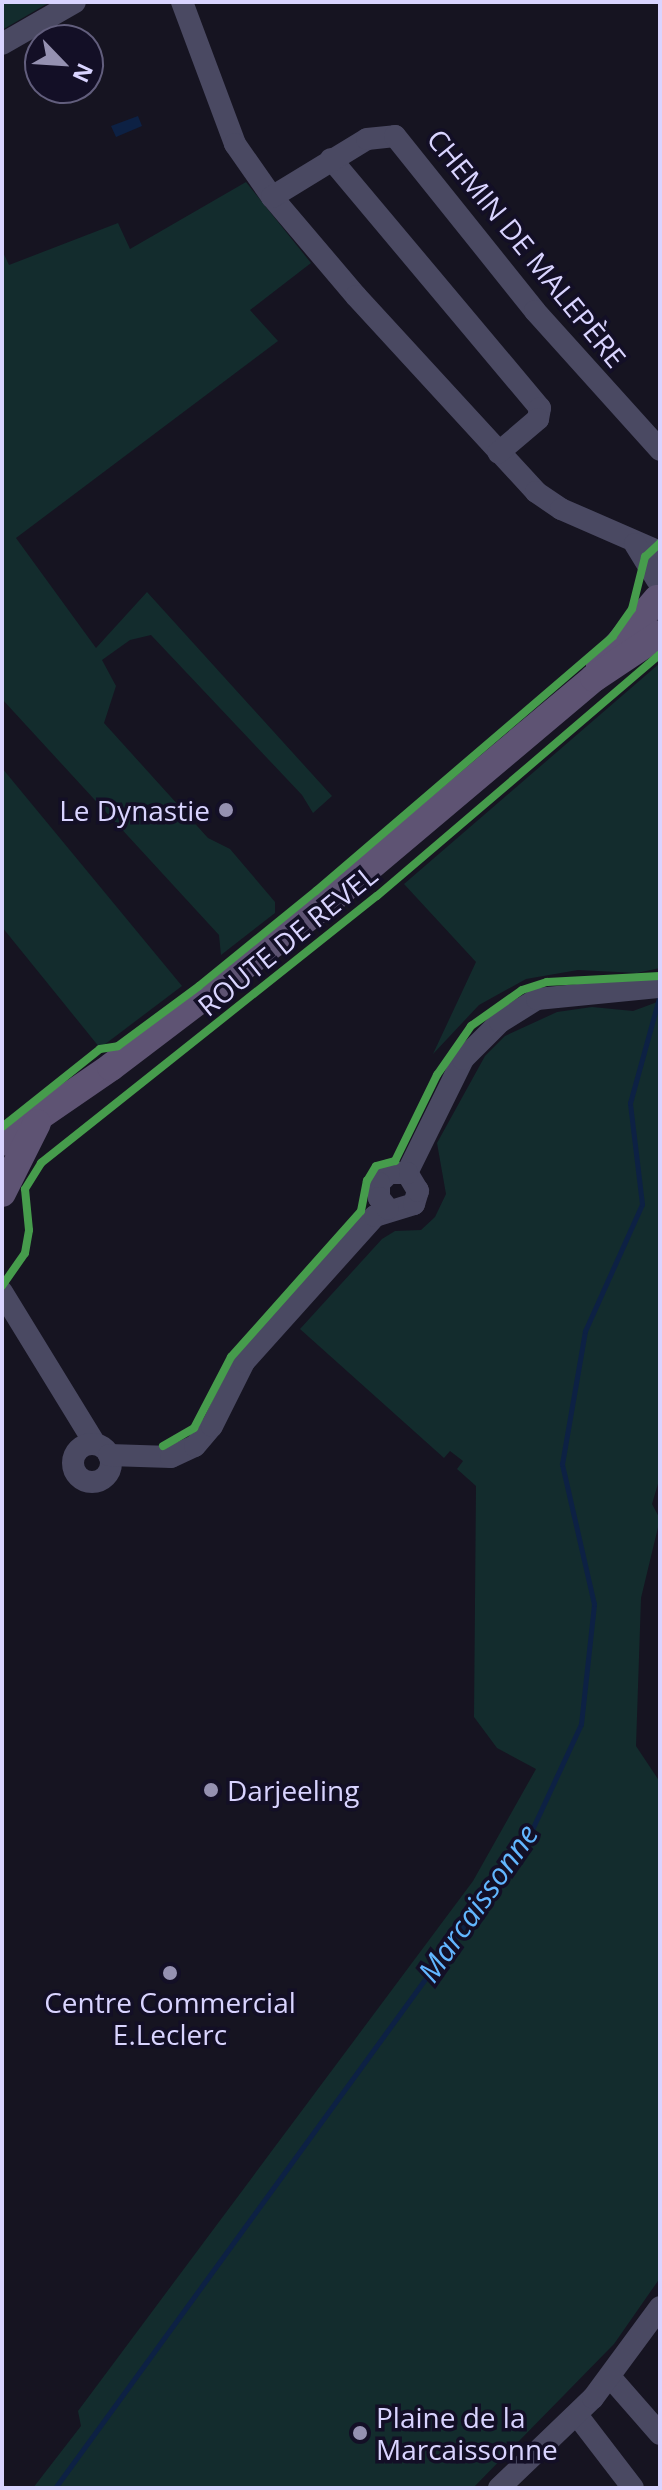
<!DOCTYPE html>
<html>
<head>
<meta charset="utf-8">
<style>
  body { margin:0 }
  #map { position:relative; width:662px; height:2490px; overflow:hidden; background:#161421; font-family:"Open Sans",sans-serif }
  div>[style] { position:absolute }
  .green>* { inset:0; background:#132c2d }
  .water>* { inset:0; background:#0d2144 }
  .stream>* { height:5px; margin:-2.5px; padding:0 2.5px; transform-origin:2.5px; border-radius:2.5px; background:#0d2144 }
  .minor>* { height:22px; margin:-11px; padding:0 11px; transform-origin:11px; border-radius:11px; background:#4a4962 }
  .minor>.ring { margin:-11px; padding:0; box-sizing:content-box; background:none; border:22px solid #4a4962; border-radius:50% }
  .major>* { height:28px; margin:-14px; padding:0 14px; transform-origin:14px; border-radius:14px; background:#5e5373 }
  .cycleway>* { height:8px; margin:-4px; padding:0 4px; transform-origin:4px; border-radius:4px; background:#469c4c }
  .dots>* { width:22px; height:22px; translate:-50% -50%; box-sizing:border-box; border:4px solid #130f26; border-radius:50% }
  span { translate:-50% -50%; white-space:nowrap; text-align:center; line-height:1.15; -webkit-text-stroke:7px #130f26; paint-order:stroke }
  .street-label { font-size:28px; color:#d9d4ff }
  .poi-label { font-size:28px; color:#d9d4ff }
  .right { translate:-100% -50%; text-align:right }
  .left { translate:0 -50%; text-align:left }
  .water-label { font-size:30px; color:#62b6ff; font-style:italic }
  .frame { position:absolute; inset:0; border:4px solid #d9d4ff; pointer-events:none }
  .north { position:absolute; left:24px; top:24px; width:80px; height:80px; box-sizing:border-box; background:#130f26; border:2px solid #625e7d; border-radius:50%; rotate:115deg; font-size:22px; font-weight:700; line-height:32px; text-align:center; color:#d9d4ff }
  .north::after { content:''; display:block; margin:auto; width:28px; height:36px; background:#9591b1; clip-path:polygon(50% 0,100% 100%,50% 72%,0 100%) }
</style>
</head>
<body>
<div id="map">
  <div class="green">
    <div style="clip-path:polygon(2px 2px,50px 2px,2px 30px)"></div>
    <div style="clip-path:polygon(246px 182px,311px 263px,250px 310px,278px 341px,16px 538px,96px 648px,147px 592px,332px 796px,313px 813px,302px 795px,151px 635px,130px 640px,102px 660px,116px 686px,104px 723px,208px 838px,230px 849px,275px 902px,275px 913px,221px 955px,219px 935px,2px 699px,2px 250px,9px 265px,118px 223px,130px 249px)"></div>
    <div style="clip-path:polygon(660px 663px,660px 968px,637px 973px,578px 970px,526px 979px,479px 1005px,433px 1054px,476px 962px,404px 884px)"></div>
    <div style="clip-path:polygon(2px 768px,182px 986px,100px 1048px,2px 927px)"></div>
    <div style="clip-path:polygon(660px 1001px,660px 1477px,652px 1504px,660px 1519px,641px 1598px,636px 1746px,660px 1782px,660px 2278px,614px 2344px,473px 2488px,33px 2488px,81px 2426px,78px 2411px,473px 1881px,536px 1769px,497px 1748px,474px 1717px,476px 1486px,457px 1469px,463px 1461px,450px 1451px,444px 1458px,300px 1329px,382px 1239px,395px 1231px,421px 1230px,435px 1217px,446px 1194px,437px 1143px,485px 1056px,505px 1036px,557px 1012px,592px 1007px,633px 1011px)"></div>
  </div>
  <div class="water">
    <div style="clip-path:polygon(138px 116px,142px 126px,116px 137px,111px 126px)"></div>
  </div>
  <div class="stream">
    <div style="left:55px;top:2488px;width:806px;rotate:-53.98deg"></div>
    <div style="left:529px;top:1836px;width:123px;rotate:-65.1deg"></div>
    <div style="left:581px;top:1724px;width:121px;rotate:-83.8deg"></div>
    <div style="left:594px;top:1604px;width:144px;rotate:-102.9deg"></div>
    <div style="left:562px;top:1464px;width:135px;rotate:-80.2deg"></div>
    <div style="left:585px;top:1331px;width:139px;rotate:-65.8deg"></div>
    <div style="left:642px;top:1204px;width:102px;rotate:-96.8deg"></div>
    <div style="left:630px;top:1103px;width:113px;rotate:-74.6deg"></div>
  </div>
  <div class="minor">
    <div style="left:182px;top:2px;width:152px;rotate:69.5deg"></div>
    <div style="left:235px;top:144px;width:65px;rotate:55.1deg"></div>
    <div style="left:272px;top:197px;width:130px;rotate:49.7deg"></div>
    <div style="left:356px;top:296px;width:266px;rotate:47.4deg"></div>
    <div style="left:536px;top:492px;width:30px;rotate:34deg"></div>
    <div style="left:561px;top:509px;width:108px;rotate:23.5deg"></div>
    <div style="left:2px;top:44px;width:84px;rotate:-29.9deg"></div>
    <div style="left:331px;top:159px;width:325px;rotate:50deg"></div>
    <div style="left:540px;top:408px;width:11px;rotate:100deg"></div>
    <div style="left:538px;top:419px;width:52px;rotate:139.6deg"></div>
    <div style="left:272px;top:197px;width:111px;rotate:-31.4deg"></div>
    <div style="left:367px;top:139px;width:28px;rotate:-6deg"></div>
    <div style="left:395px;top:136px;width:224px;rotate:51.3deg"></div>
    <div style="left:535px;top:311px;width:187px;rotate:48deg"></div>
    <div style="left:635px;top:544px;width:42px;rotate:58.6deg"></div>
    <div style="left:407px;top:1173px;width:127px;rotate:-63.8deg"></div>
    <div style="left:463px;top:1059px;width:52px;rotate:-45deg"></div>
    <div style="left:500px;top:1022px;width:44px;rotate:-31.9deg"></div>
    <div style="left:537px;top:999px;width:124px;rotate:-5.6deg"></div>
    <div style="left:2px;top:1292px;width:178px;rotate:58.5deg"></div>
    <div class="ring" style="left:73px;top:1444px;width:16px;height:16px"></div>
    <div style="left:109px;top:1455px;width:62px;rotate:1.8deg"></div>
    <div style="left:171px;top:1457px;width:26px;rotate:-25deg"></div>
    <div style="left:195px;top:1446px;width:26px;rotate:-50deg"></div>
    <div style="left:212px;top:1426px;width:72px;rotate:-63.4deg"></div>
    <div style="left:244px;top:1362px;width:196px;rotate:-48.1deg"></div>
    <div style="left:375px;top:1216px;width:41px;rotate:-17.1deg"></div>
    <div style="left:414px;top:1204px;width:14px;rotate:-73deg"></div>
    <div style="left:418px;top:1191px;width:21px;rotate:-121deg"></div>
    <div style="left:407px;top:1173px;width:18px;rotate:180deg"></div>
    <div style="left:389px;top:1173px;width:14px;rotate:135deg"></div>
    <div style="left:379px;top:1183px;width:15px;rotate:90deg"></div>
    <div style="left:379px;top:1198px;width:14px;rotate:51deg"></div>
    <div style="left:611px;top:2378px;width:74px;rotate:48.8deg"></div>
    <div style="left:577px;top:2415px;width:92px;rotate:52.5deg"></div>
    <div style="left:499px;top:2488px;width:130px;rotate:-43.8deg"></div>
    <div style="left:593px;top:2398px;width:113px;rotate:-53.6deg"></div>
  </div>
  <div class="major">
    <div style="left:600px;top:666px;width:88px;rotate:-49.6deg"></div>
    <div style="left:2px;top:1142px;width:132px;rotate:-34.5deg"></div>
    <div style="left:111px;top:1067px;width:273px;rotate:-37.2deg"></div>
    <div style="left:328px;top:902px;width:348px;rotate:-40.1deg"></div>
    <div style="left:594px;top:678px;width:79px;rotate:-33.7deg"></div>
    <div style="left:2px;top:1193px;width:78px;rotate:-63.4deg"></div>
  </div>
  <div class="cycleway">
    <div style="left:2px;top:1127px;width:125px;rotate:-38.5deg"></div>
    <div style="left:100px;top:1049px;width:18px;rotate:-9deg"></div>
    <div style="left:118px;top:1046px;width:101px;rotate:-36.5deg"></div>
    <div style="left:199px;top:986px;width:151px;rotate:-39.1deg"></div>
    <div style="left:316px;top:891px;width:391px;rotate:-40.6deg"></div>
    <div style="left:613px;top:636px;width:33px;rotate:-55deg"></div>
    <div style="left:632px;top:609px;width:54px;rotate:-76deg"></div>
    <div style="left:645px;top:557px;width:21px;rotate:-43deg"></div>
    <div style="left:2px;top:1286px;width:40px;rotate:-55.1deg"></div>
    <div style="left:25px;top:1253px;width:23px;rotate:-80deg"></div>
    <div style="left:29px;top:1230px;width:41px;rotate:-95.6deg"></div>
    <div style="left:25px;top:1189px;width:31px;rotate:-58deg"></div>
    <div style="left:41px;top:1163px;width:429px;rotate:-38.5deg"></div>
    <div style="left:377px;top:896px;width:372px;rotate:-40.5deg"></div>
    <div style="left:163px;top:1446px;width:36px;rotate:-30deg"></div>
    <div style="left:194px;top:1428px;width:80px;rotate:-62.5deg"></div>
    <div style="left:231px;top:1357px;width:195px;rotate:-48.3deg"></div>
    <div style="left:361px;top:1211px;width:31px;rotate:-79deg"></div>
    <div style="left:367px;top:1181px;width:17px;rotate:-59deg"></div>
    <div style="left:376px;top:1166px;width:20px;rotate:-15deg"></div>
    <div style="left:395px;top:1161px;width:96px;rotate:-64deg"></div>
    <div style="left:437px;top:1075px;width:60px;rotate:-55.2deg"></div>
    <div style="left:471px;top:1026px;width:62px;rotate:-35.2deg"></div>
    <div style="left:522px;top:990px;width:26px;rotate:-18deg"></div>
    <div style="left:547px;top:982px;width:113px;rotate:-3deg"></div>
  </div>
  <div class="dots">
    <div style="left:226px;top:810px;background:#9591b1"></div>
    <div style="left:211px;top:1790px;background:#9591b1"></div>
    <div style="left:170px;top:1973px;background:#9591b1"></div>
    <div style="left:360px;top:2433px;background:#9591b1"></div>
  </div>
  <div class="street-label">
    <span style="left:527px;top:248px;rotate:51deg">CHEMIN DE MALEPÈRE</span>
    <span style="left:287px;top:940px;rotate:-39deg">ROUTE DE REVEL</span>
  </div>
  <div class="poi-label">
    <span class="right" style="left:210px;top:810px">Le Dynastie</span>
    <span class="left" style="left:227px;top:1790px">Darjeeling</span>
    <span style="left:170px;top:2018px">Centre Commercial<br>E.Leclerc</span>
    <span class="left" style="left:376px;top:2433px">Plaine de la<br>Marcaissonne</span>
  </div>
  <div class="water-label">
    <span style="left:478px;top:1903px;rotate:-55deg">Marcaissonne</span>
  </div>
  <div class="frame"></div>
  <div class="north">N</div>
</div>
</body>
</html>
